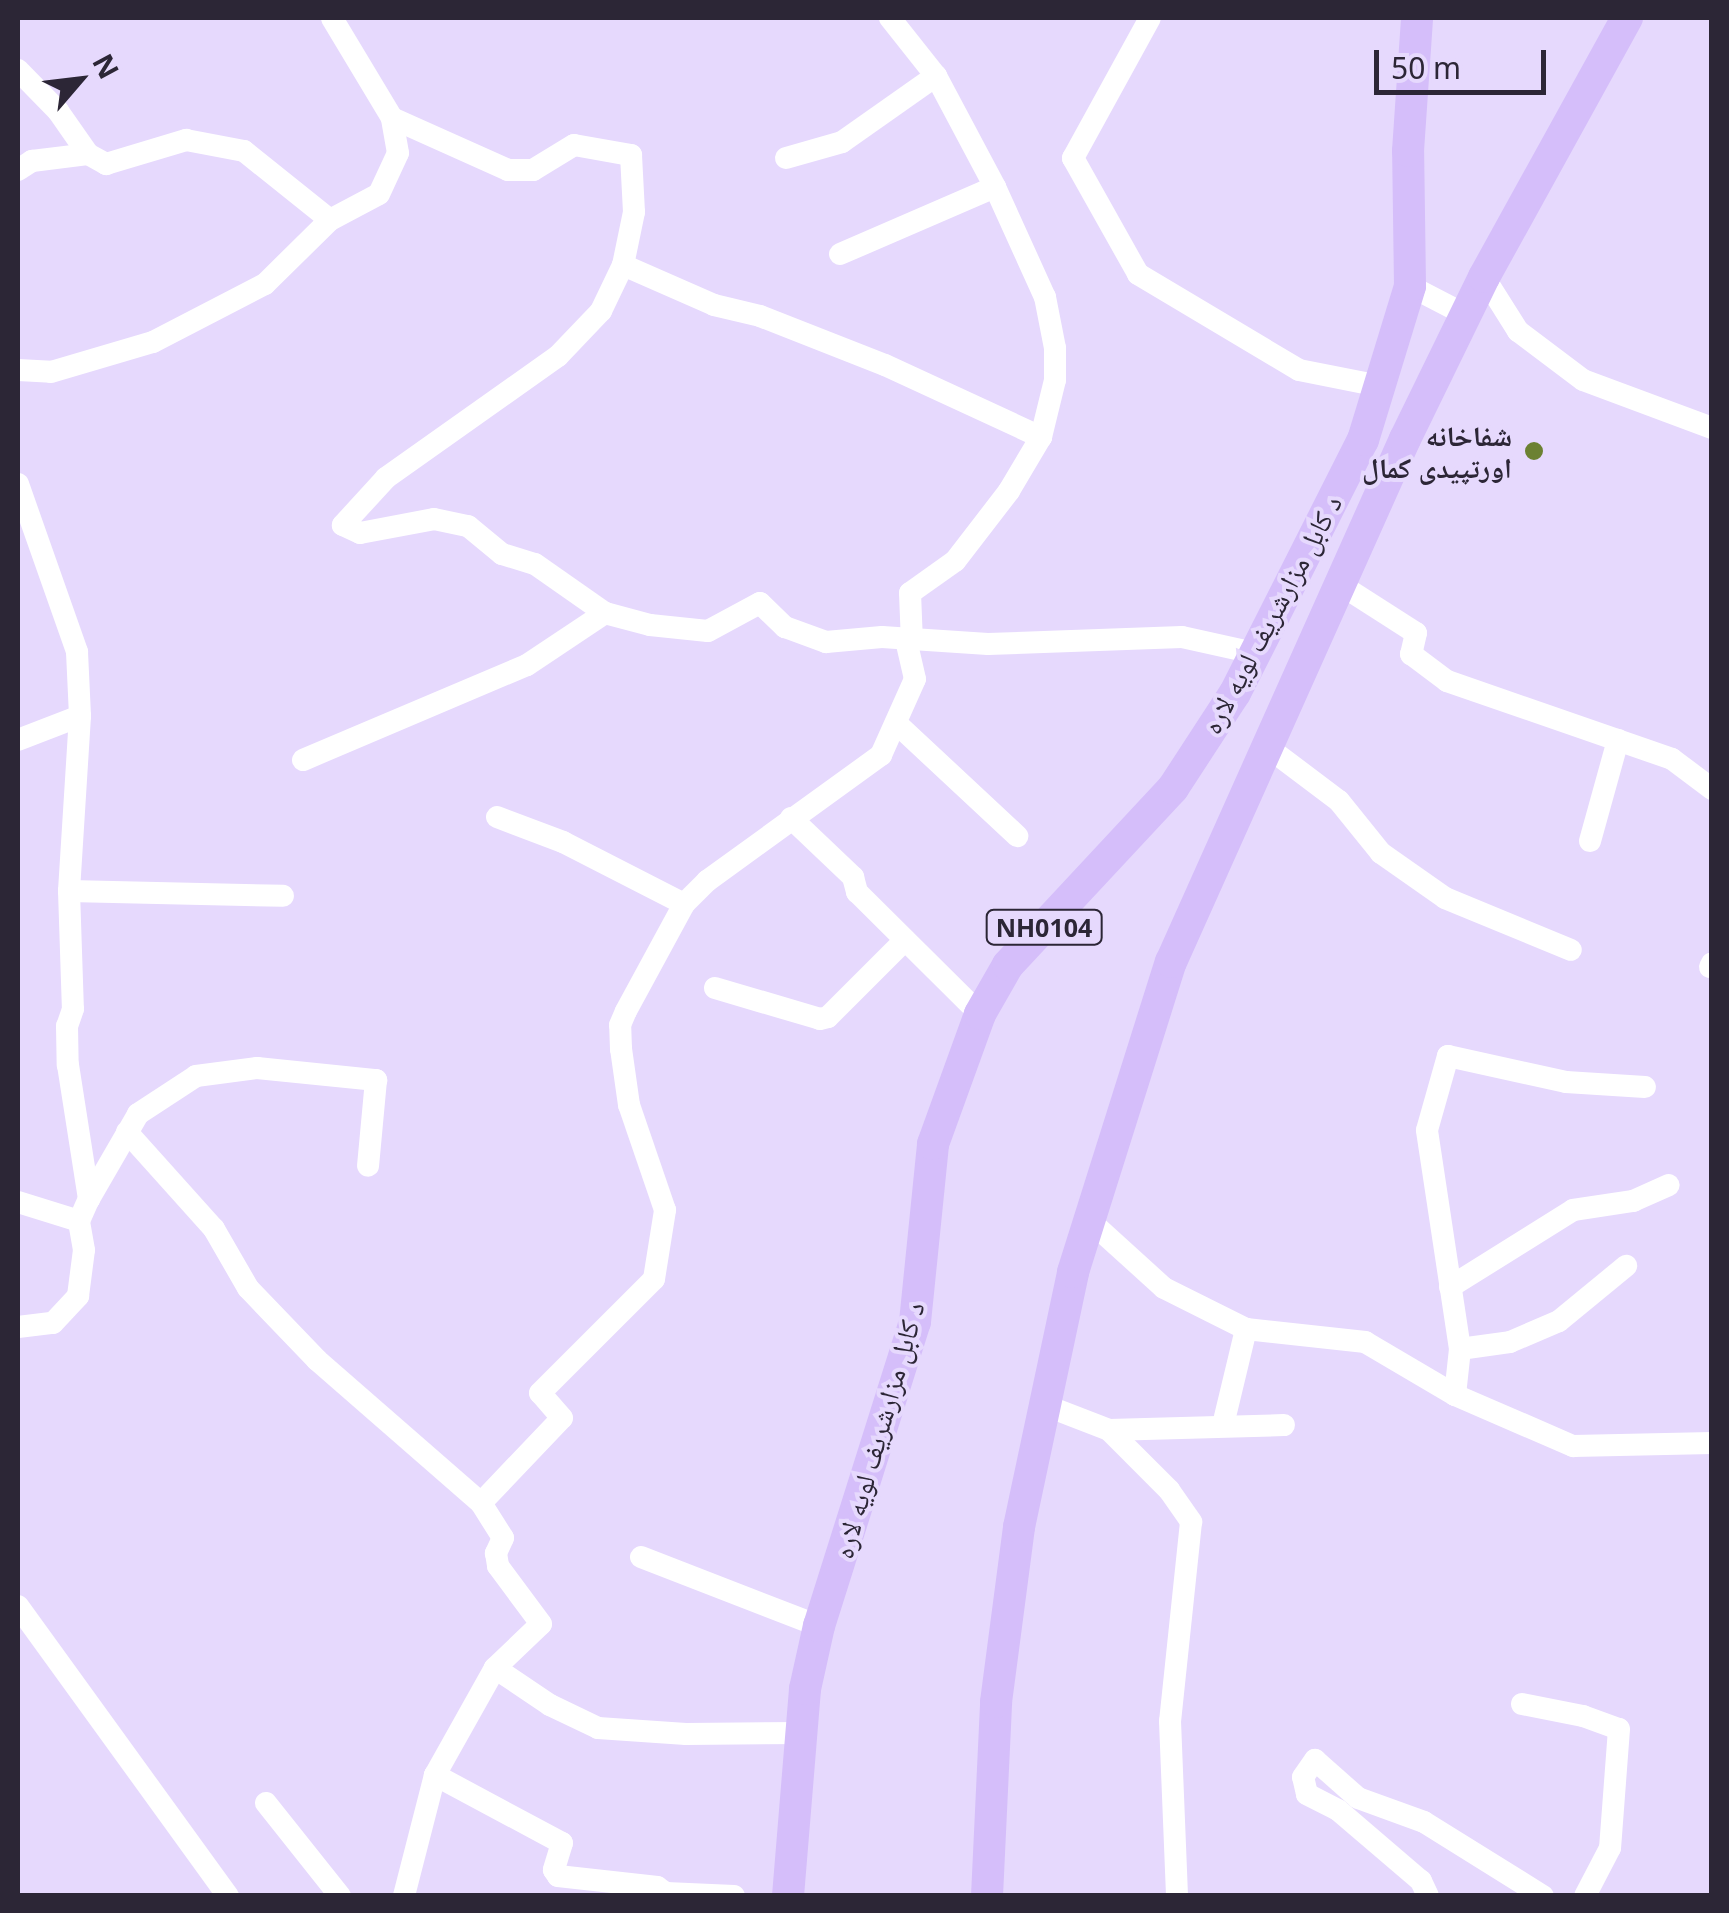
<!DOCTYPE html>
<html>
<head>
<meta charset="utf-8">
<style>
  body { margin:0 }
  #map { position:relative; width:1729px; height:1913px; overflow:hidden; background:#e6d9fd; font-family:"Noto Sans","Noto Naskh Arabic",sans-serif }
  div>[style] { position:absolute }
  .minor>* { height:22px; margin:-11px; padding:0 11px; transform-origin:11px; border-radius:11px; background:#fff }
  .highway>* { height:32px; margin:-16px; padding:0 16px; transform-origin:16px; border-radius:16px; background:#d5befa }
  .dots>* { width:28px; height:28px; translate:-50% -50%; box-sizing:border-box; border:5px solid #e6d9fd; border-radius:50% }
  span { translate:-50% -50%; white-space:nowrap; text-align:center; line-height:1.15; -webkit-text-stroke:8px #e6d9fd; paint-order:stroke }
  .shield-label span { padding:2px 8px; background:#e6d9fd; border:2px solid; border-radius:8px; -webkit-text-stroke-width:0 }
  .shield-label { font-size:25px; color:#2c2636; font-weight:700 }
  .poi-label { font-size:28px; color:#2c2636; font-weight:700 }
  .right { translate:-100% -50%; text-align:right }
  .street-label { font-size:28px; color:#2c2636 }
  .frame { position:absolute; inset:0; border:20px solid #2c2636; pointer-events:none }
  .north { position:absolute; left:30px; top:30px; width:100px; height:100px; -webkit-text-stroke:8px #e6d9fd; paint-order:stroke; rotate:62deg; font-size:28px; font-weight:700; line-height:40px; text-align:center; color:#2c2636 }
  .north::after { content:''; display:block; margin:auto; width:35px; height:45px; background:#2c2636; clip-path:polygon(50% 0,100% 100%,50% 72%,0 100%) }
  .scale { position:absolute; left:1374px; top:50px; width:172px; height:45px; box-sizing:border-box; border:5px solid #2c2636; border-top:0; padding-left:12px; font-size:30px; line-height:35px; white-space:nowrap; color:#2c2636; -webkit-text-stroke:8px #e6d9fd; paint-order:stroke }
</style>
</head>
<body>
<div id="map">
  <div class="minor">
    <div style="left:890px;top:18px;width:74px;rotate:51.6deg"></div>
    <div style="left:936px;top:76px;width:126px;rotate:62deg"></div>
    <div style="left:995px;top:187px;width:121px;rotate:65.6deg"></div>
    <div style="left:1045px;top:297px;width:52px;rotate:78.9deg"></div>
    <div style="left:1055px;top:348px;width:32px;rotate:90deg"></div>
    <div style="left:1055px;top:380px;width:59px;rotate:103.8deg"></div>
    <div style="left:1041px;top:437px;width:63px;rotate:120.7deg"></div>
    <div style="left:1009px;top:491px;width:88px;rotate:127.6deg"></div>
    <div style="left:955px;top:561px;width:55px;rotate:144.6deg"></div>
    <div style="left:910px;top:593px;width:49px;rotate:87.7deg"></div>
    <div style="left:1150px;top:18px;width:160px;rotate:118.8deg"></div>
    <div style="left:1073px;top:158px;width:133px;rotate:60.7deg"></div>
    <div style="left:1138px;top:274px;width:187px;rotate:30.8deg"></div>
    <div style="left:1299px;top:370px;width:83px;rotate:11.2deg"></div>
    <div style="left:18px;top:70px;width:57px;rotate:45.7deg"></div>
    <div style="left:58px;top:111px;width:52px;rotate:55.1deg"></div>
    <div style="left:392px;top:118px;width:127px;rotate:24.1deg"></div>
    <div style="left:508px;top:170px;width:25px"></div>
    <div style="left:533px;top:170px;width:48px;rotate:-31.4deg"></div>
    <div style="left:574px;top:145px;width:58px;rotate:10deg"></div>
    <div style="left:631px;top:155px;width:57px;rotate:87deg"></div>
    <div style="left:634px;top:212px;width:54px;rotate:101.7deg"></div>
    <div style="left:623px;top:265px;width:51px;rotate:115.6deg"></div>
    <div style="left:601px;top:311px;width:62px;rotate:133.7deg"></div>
    <div style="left:558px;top:356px;width:211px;rotate:144.7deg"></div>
    <div style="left:386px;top:478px;width:64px;rotate:132.5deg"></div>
    <div style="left:343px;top:525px;width:19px;rotate:25deg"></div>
    <div style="left:360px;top:533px;width:75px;rotate:-10.7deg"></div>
    <div style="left:434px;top:519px;width:35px;rotate:12deg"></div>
    <div style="left:468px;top:526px;width:44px;rotate:39.5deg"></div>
    <div style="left:502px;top:554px;width:34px;rotate:17deg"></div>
    <div style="left:535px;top:564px;width:85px;rotate:35deg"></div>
    <div style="left:605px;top:613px;width:47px;rotate:14.9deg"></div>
    <div style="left:650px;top:625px;width:58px;rotate:5.9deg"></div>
    <div style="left:708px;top:631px;width:59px;rotate:-28.3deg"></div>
    <div style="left:760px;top:603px;width:35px;rotate:44deg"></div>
    <div style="left:785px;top:627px;width:44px;rotate:20.1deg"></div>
    <div style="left:826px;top:642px;width:56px;rotate:-5.1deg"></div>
    <div style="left:882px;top:637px;width:106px;rotate:3.8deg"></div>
    <div style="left:988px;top:644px;width:194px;rotate:-2.1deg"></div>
    <div style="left:1182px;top:637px;width:74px;rotate:12.5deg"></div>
    <div style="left:786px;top:158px;width:58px;rotate:-15.9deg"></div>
    <div style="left:842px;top:142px;width:115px;rotate:-35.1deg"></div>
    <div style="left:18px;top:170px;width:17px;rotate:-33deg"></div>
    <div style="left:32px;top:161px;width:56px;rotate:-7.1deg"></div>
    <div style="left:88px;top:154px;width:21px;rotate:29deg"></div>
    <div style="left:106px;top:164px;width:84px;rotate:-16.7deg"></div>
    <div style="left:186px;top:140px;width:59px;rotate:10.7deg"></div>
    <div style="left:244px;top:151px;width:110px;rotate:38.7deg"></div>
    <div style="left:840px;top:254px;width:169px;rotate:-23.4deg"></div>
    <div style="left:623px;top:265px;width:99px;rotate:23.7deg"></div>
    <div style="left:714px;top:305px;width:47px;rotate:13.4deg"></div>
    <div style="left:760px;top:316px;width:134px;rotate:21.4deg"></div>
    <div style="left:885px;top:365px;width:172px;rotate:24.8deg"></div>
    <div style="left:1484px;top:277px;width:64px;rotate:57.8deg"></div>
    <div style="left:1518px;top:331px;width:81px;rotate:37deg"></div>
    <div style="left:1583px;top:380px;width:138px;rotate:20.4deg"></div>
    <div style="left:1410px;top:286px;width:63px;rotate:27.4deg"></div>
    <div style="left:18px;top:370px;width:33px;rotate:3deg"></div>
    <div style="left:51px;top:372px;width:106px;rotate:-16.4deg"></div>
    <div style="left:153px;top:342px;width:126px;rotate:-27.4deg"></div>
    <div style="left:265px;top:284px;width:91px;rotate:-44.6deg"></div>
    <div style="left:330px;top:220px;width:55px;rotate:-28deg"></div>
    <div style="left:379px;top:194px;width:45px;rotate:-65.1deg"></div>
    <div style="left:398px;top:153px;width:36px;rotate:-100deg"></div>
    <div style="left:392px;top:118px;width:117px;rotate:-121deg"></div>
    <div style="left:18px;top:484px;width:178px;rotate:70.6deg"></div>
    <div style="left:77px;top:652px;width:64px;rotate:87.3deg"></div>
    <div style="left:80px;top:716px;width:66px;rotate:158.8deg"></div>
    <div style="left:1341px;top:585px;width:89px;rotate:32.6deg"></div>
    <div style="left:1416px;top:633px;width:22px;rotate:103deg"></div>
    <div style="left:1411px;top:654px;width:45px;rotate:36.9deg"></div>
    <div style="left:1447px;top:681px;width:238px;rotate:19.1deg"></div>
    <div style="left:1672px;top:759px;width:50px;rotate:36.9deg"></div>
    <div style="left:80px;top:716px;width:175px;rotate:93.6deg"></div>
    <div style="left:69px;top:891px;width:118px;rotate:88.1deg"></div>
    <div style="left:73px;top:1009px;width:18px;rotate:109deg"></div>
    <div style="left:67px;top:1026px;width:39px;rotate:89deg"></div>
    <div style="left:68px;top:1065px;width:136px;rotate:81.1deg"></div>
    <div style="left:896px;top:723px;width:166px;rotate:43deg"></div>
    <div style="left:1270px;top:749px;width:86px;rotate:37deg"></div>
    <div style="left:1339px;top:801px;width:67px;rotate:51.1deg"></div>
    <div style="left:1381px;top:853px;width:78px;rotate:35.1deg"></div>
    <div style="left:1445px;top:898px;width:136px;rotate:22.4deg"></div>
    <div style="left:303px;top:760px;width:243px;rotate:-23deg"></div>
    <div style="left:527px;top:665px;width:94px;rotate:-33.7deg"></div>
    <div style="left:497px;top:817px;width:71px;rotate:20.7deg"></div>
    <div style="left:563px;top:842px;width:136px;rotate:27.1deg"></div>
    <div style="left:791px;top:818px;width:86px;rotate:43.6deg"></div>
    <div style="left:853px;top:877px;width:16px;rotate:75deg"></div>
    <div style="left:857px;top:892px;width:173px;rotate:44.8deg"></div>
    <div style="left:1590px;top:841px;width:105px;rotate:-74.5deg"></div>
    <div style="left:69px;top:891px;width:214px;rotate:1.3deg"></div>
    <div style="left:1710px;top:967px;width:4px;rotate:-63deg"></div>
    <div style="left:715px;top:988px;width:109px;rotate:16.4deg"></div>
    <div style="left:820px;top:1019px;width:8px;rotate:-14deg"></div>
    <div style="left:828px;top:1017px;width:109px;rotate:-45deg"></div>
    <div style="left:127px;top:1132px;width:130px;rotate:48.1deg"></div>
    <div style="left:214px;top:1229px;width:68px;rotate:60deg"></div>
    <div style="left:248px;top:1288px;width:100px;rotate:46.2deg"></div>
    <div style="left:317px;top:1360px;width:218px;rotate:41.1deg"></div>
    <div style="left:481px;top:1503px;width:41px;rotate:57.8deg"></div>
    <div style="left:503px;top:1538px;width:17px;rotate:115deg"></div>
    <div style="left:496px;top:1553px;width:13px;rotate:81deg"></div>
    <div style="left:498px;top:1566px;width:72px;rotate:53.4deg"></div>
    <div style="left:541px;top:1624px;width:64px;rotate:136.3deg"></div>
    <div style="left:495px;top:1668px;width:123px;rotate:119.3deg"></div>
    <div style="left:435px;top:1775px;width:125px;rotate:104.4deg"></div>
    <div style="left:18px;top:1202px;width:64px;rotate:17.3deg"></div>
    <div style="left:1089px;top:1220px;width:101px;rotate:42.2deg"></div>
    <div style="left:1164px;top:1288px;width:92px;rotate:26.6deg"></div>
    <div style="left:1246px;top:1329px;width:120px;rotate:6.2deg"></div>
    <div style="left:1365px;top:1342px;width:104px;rotate:30.5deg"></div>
    <div style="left:1455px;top:1395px;width:129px;rotate:23.4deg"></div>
    <div style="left:1573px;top:1446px;width:139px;rotate:-1.2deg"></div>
    <div style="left:1450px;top:1287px;width:145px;rotate:-32deg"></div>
    <div style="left:1573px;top:1210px;width:61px;rotate:-8.5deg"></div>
    <div style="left:1633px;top:1201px;width:39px;rotate:-24deg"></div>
    <div style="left:18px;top:1327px;width:35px;rotate:-7deg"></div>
    <div style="left:53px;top:1323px;width:37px;rotate:-47deg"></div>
    <div style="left:78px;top:1296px;width:46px;rotate:-82.6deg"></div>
    <div style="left:84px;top:1250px;width:29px;rotate:-100deg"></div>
    <div style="left:79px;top:1221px;width:24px;rotate:-66deg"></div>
    <div style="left:89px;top:1199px;width:98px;rotate:-60deg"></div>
    <div style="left:138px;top:1114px;width:69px;rotate:-33.2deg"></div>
    <div style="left:196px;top:1076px;width:62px;rotate:-7.5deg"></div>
    <div style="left:257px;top:1068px;width:120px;rotate:5.8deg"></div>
    <div style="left:376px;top:1080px;width:86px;rotate:95.3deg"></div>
    <div style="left:1460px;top:1349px;width:50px;rotate:-8deg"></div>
    <div style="left:1510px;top:1342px;width:53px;rotate:-23.2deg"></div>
    <div style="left:1559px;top:1321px;width:87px;rotate:-39.4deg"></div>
    <div style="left:1455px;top:1395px;width:46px;rotate:-83.8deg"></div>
    <div style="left:1460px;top:1349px;width:221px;rotate:-98.6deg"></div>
    <div style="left:1427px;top:1130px;width:77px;rotate:-74.2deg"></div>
    <div style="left:1448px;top:1056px;width:121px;rotate:12.4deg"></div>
    <div style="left:1566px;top:1082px;width:79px;rotate:3.6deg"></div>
    <div style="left:1047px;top:1406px;width:66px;rotate:21.2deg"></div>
    <div style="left:1109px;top:1430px;width:175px;rotate:-1.6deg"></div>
    <div style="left:1223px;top:1425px;width:99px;rotate:-76.5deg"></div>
    <div style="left:1109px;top:1430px;width:85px;rotate:45deg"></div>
    <div style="left:1169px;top:1490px;width:39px;rotate:55deg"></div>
    <div style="left:1191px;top:1522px;width:200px;rotate:96deg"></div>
    <div style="left:1170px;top:1721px;width:175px;rotate:87.7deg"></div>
    <div style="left:481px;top:1503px;width:117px;rotate:-46.4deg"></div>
    <div style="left:562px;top:1418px;width:33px;rotate:-131deg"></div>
    <div style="left:540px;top:1393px;width:161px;rotate:-45deg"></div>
    <div style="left:654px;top:1279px;width:70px;rotate:-80.9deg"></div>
    <div style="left:665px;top:1210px;width:111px;rotate:-108.9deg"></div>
    <div style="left:629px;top:1105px;width:57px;rotate:-98.1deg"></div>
    <div style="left:621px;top:1049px;width:24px;rotate:-92deg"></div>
    <div style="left:620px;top:1025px;width:15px;rotate:-67deg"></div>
    <div style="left:626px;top:1011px;width:122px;rotate:-61.5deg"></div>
    <div style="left:684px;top:904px;width:33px;rotate:-45deg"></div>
    <div style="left:707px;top:881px;width:215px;rotate:-35.9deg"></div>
    <div style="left:881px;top:755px;width:83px;rotate:-65.9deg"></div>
    <div style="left:915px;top:679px;width:40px;rotate:-103deg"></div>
    <div style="left:641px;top:1557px;width:191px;rotate:21.2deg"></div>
    <div style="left:18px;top:1606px;width:358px;rotate:54.1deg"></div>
    <div style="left:495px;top:1668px;width:66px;rotate:33.9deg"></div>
    <div style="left:550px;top:1705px;width:53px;rotate:25.6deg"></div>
    <div style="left:598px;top:1728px;width:88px;rotate:3.9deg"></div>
    <div style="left:686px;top:1734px;width:117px;rotate:-0.5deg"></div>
    <div style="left:1522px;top:1704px;width:62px;rotate:11.1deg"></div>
    <div style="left:1583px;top:1716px;width:38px;rotate:20deg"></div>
    <div style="left:1619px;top:1729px;width:119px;rotate:94.3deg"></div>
    <div style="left:1610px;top:1848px;width:54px;rotate:117.5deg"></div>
    <div style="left:435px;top:1775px;width:144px;rotate:28.2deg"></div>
    <div style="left:562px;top:1843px;width:28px;rotate:107deg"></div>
    <div style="left:554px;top:1870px;width:7px;rotate:56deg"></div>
    <div style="left:558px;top:1876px;width:100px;rotate:6.3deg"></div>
    <div style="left:657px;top:1887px;width:11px;rotate:34deg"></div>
    <div style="left:666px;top:1893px;width:68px;rotate:2.5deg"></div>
    <div style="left:266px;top:1803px;width:119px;rotate:51.5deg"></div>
    <div style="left:1428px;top:1896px;width:17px;rotate:-115deg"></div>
    <div style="left:1421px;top:1881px;width:109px;rotate:-139.5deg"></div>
    <div style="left:1338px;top:1810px;width:35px;rotate:-153deg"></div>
    <div style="left:1307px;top:1794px;width:17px;rotate:-103deg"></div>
    <div style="left:1303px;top:1777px;width:21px;rotate:-55deg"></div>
    <div style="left:1315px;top:1760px;width:57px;rotate:41.5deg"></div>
    <div style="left:1358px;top:1798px;width:70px;rotate:20deg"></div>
    <div style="left:1424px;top:1822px;width:140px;rotate:31.9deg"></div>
  </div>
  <div class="highway">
    <div style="left:788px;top:1896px;width:208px;rotate:-85.3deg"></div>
    <div style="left:805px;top:1689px;width:65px;rotate:-77.5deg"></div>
    <div style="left:819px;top:1626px;width:319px;rotate:-72.5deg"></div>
    <div style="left:915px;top:1322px;width:179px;rotate:-84.2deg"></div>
    <div style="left:933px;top:1144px;width:138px;rotate:-70.1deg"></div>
    <div style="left:980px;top:1014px;width:56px;rotate:-60.3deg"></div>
    <div style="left:1008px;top:965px;width:242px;rotate:-47deg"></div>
    <div style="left:1173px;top:788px;width:113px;rotate:-56.9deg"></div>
    <div style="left:1235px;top:693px;width:284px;rotate:-63.2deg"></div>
    <div style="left:1363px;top:440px;width:161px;rotate:-73deg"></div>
    <div style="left:1410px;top:286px;width:135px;rotate:-90.8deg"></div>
    <div style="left:1408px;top:151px;width:133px;rotate:-86.1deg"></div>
    <div style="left:987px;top:1896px;width:194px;rotate:-87.3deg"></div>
    <div style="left:996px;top:1702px;width:177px;rotate:-82.5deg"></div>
    <div style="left:1019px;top:1527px;width:261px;rotate:-78deg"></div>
    <div style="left:1073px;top:1272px;width:325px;rotate:-72.5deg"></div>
    <div style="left:1171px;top:962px;width:573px;rotate:-65.9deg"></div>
    <div style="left:1405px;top:439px;width:180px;rotate:-64deg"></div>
    <div style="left:1484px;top:277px;width:296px;rotate:-61.1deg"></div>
  </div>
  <div class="dots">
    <div style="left:1534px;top:451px;background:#6c8132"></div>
  </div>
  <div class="shield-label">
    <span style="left:1044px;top:927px">NH0104</span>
  </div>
  <div class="poi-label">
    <span class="right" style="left:1512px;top:451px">شفاخانه<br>اورتپیدی کمال</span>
  </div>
  <div class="street-label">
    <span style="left:1271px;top:614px;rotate:-62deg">د کابل مزارشریف لویه لاره</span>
    <span style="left:878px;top:1430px;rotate:-74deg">د کابل مزارشریف لویه لاره</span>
  </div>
  <div class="frame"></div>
  <div class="north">N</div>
  <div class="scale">50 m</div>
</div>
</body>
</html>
